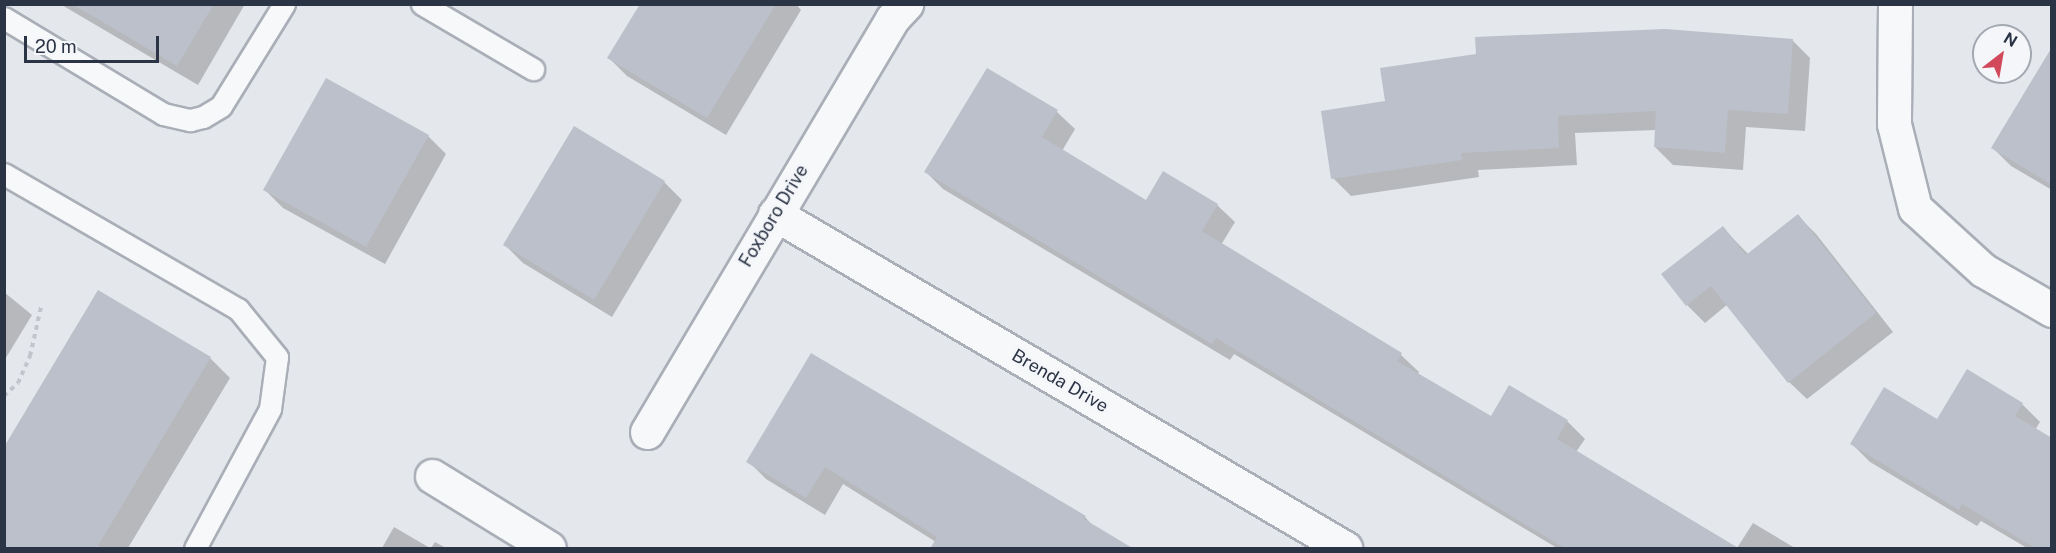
<!DOCTYPE html>
<html>
<head>
<meta charset="utf-8">
<style>
  body { margin:0 }
  #map { position:relative; width:2056px; height:553px; overflow:hidden; background:#e4e7ec; font-family:"Public Sans",sans-serif }
  div>[style] { position:absolute }
  .shadow>* { inset:0; background:#0003 }
  .building>* { inset:0; background:#bbc0ca }
  .path>* { height:4px; margin-top:-2px; transform-origin:0; background:repeating-linear-gradient(90deg,#c2c5cb 0 4.5px,transparent 0 9px) }
  .roads { filter:drop-shadow(2px 0 #a9aeb7) drop-shadow(-2px 0 #a9aeb7) drop-shadow(0 2px #a9aeb7) drop-shadow(0 -2px #a9aeb7) }
  .service>* { height:21px; margin:-10.5px; padding:0 10.5px; transform-origin:10.5px; border-radius:10.5px; background:#f7f8fa }
  .minor>* { height:33px; margin:-16.5px; padding:0 16.5px; transform-origin:16.5px; border-radius:16.5px; background:#f7f8fa }
  span { translate:-50% -50%; white-space:nowrap; text-align:center; line-height:1.15; -webkit-text-stroke:6px #f4f6f9; paint-order:stroke }
  .street-label { font-size:18px; color:#2b3445 }
  .frame { position:absolute; inset:0; border:6px solid #2b3445; pointer-events:none }
  .north { position:absolute; left:1972px; top:24px; width:60px; height:60px; box-sizing:border-box; background:#f4f6f9; border:2px solid #a4a8b1; border-radius:50%; rotate:31deg; font-size:16px; font-weight:700; line-height:24px; text-align:center; color:#2b3445 }
  .north::after { content:''; display:block; margin:auto; width:21px; height:27px; background:#d1495b; clip-path:polygon(50% 0,100% 100%,50% 72%,0 100%) }
  .scale { position:absolute; left:24px; top:36px; width:135px; height:27px; box-sizing:border-box; border:3px solid #2b3445; border-top:0; padding-left:8px; font-size:18px; line-height:21px; white-space:nowrap; color:#2b3445; -webkit-text-stroke:4px #f4f6f9; paint-order:stroke }
</style>
</head>
<body>
<div id="map">
  <div class="shadow">
    <div style="clip-path:polygon(60px 4px,245px 4px,198px 85px)"></div>
    <div style="clip-path:polygon(642px 4px,796px 4px,801px 10px,726px 135px,627px 76px,609px 58px)"></div>
    <div style="clip-path:polygon(1792px 40px,1810px 58px,1805px 131px,1746px 127px,1743px 170px,1673px 165px,1655px 147px,1656px 130px,1575px 133px,1577px 165px,1478px 170px,1479px 177px,1351px 196px,1333px 178px)"></div>
    <div style="clip-path:polygon(2052px 50px,2052px 190px,2011px 166px,1993px 148px)"></div>
    <div style="clip-path:polygon(988px 70px,1057px 112px,1075px 129px,1062px 151px,1147px 202px,1217px 205px,1235px 222px,1221px 245px,1401px 355px,1419px 372px,1417px 375px,1492px 418px,1567px 421px,1585px 439px,1576px 452px,1737px 548px,1557px 548px,1234px 354px,1230px 360px,943px 189px,926px 172px)"></div>
    <div style="clip-path:polygon(326px 80px,428px 136px,446px 154px,385px 264px,283px 208px,265px 190px)"></div>
    <div style="clip-path:polygon(664px 182px,682px 200px,612px 317px,523px 263px,505px 245px)"></div>
    <div style="clip-path:polygon(1798px 216px,1816px 234px,1893px 332px,1807px 399px,1789px 382px,1728px 304px,1705px 323px,1687px 305px,1723px 228px,1749px 255px)"></div>
    <div style="clip-path:polygon(4px 292px,32px 315px,4px 361px)"></div>
    <div style="clip-path:polygon(812px 355px,1085px 517px,1093px 526px,936px 542px,843px 484px,825px 515px,766px 479px,748px 461px)"></div>
    <div style="clip-path:polygon(210px 358px,230px 378px,128px 548px,4px 548px)"></div>
    <div style="clip-path:polygon(2022px 404px,2040px 422px,2035px 430px,2052px 548px,2027px 548px,1981px 521px,1977px 526px,1870px 462px,1852px 444px,1938px 421px)"></div>
    <div style="clip-path:polygon(1753px 523px,1795px 548px,1737px 548px)"></div>
    <div style="clip-path:polygon(394px 527px,430px 548px,382px 548px)"></div>
    <div style="clip-path:polygon(435px 542px,446px 548px,431px 548px)"></div>
  </div>
  <div class="building">
    <div style="clip-path:polygon(72px 4px,214px 4px,177px 66px)"></div>
    <div style="clip-path:polygon(640px 4px,776px 4px,707px 118px,607px 58px)"></div>
    <div style="clip-path:polygon(1665px 29px,1793px 39px,1788px 114px,1728px 110px,1725px 153px,1654px 147px,1656px 111px,1558px 116px,1559px 148px,1461px 153px,1462px 160px,1331px 179px,1321px 111px,1385px 101px,1380px 68px,1476px 54px,1475px 37px)"></div>
    <div style="clip-path:polygon(2052px 47px,2052px 185px,1991px 148px)"></div>
    <div style="clip-path:polygon(987px 68px,1058px 110px,1042px 137px,1146px 200px,1163px 171px,1218px 204px,1202px 231px,1402px 353px,1397px 361px,1491px 416px,1509px 385px,1568px 420px,1557px 439px,1740px 549px,1566px 549px,1216px 338px,1212px 344px,924px 172px)"></div>
    <div style="clip-path:polygon(326px 78px,429px 135px,366px 247px,263px 190px)"></div>
    <div style="clip-path:polygon(574px 126px,665px 181px,594px 300px,503px 245px)"></div>
    <div style="clip-path:polygon(1798px 214px,1876px 313px,1788px 383px,1711px 286px,1686px 306px,1661px 274px,1723px 226px,1746px 255px)"></div>
    <div style="clip-path:polygon(98px 290px,211px 357px,96px 549px,4px 549px,4px 447px)"></div>
    <div style="clip-path:polygon(811px 353px,1086px 516px,1084px 519px,1134px 549px,930px 549px,937px 537px,825px 467px,806px 498px,746px 462px)"></div>
    <div style="clip-path:polygon(1967px 369px,2023px 403px,2015px 416px,2052px 438px,2052px 549px,2037px 549px,1962px 504px,1959px 510px,1850px 444px,1884px 387px,1937px 419px)"></div>
  </div>
  <div class="path">
    <div style="left:4px;top:396px;width:19px;rotate:-43deg"></div>
    <div style="left:18px;top:383px;width:30px;rotate:-66deg"></div>
    <div style="left:30px;top:356px;width:50px;rotate:-77.3deg"></div>
    <div style="left:97px;top:547px;width:2px;rotate:27deg"></div>
  </div>
  <div class="roads">
    <div class="service">
      <div style="left:422px;top:4px;width:129px;rotate:30.4deg"></div>
      <div style="left:4px;top:18px;width:186px;rotate:31.1deg"></div>
      <div style="left:163px;top:114px;width:28px;rotate:13deg"></div>
      <div style="left:190px;top:120px;width:13px;rotate:-13deg"></div>
      <div style="left:203px;top:117px;width:21px;rotate:-31deg"></div>
      <div style="left:221px;top:106px;width:120px;rotate:-58.3deg"></div>
      <div style="left:4px;top:174px;width:270px;rotate:30deg"></div>
      <div style="left:238px;top:309px;width:62px;rotate:50.9deg"></div>
      <div style="left:277px;top:357px;width:52px;rotate:97.7deg"></div>
      <div style="left:270px;top:409px;width:158px;rotate:118.3deg"></div>
    </div>
    <div class="minor">
      <div style="left:1895px;top:4px;width:120px;rotate:90.5deg"></div>
      <div style="left:1894px;top:124px;width:87px;rotate:76deg"></div>
      <div style="left:1915px;top:208px;width:92px;rotate:42.4deg"></div>
      <div style="left:1983px;top:270px;width:80px;rotate:30.1deg"></div>
      <div style="left:775px;top:214px;width:661px;rotate:30.37deg"></div>
      <div style="left:647px;top:432px;width:480px;rotate:-59.3deg"></div>
      <div style="left:892px;top:19px;width:21px;rotate:-47deg"></div>
      <div style="left:432px;top:476px;width:137px;rotate:31.6deg"></div>
    </div>
  </div>
  <div class="street-label">
    <span style="left:774px;top:216px;rotate:-59deg">Foxboro Drive</span>
    <span style="left:1060px;top:381px;rotate:30deg">Brenda Drive</span>
  </div>
  <div class="frame"></div>
  <div class="north">N</div>
  <div class="scale">20 m</div>
</div>
</body>
</html>
